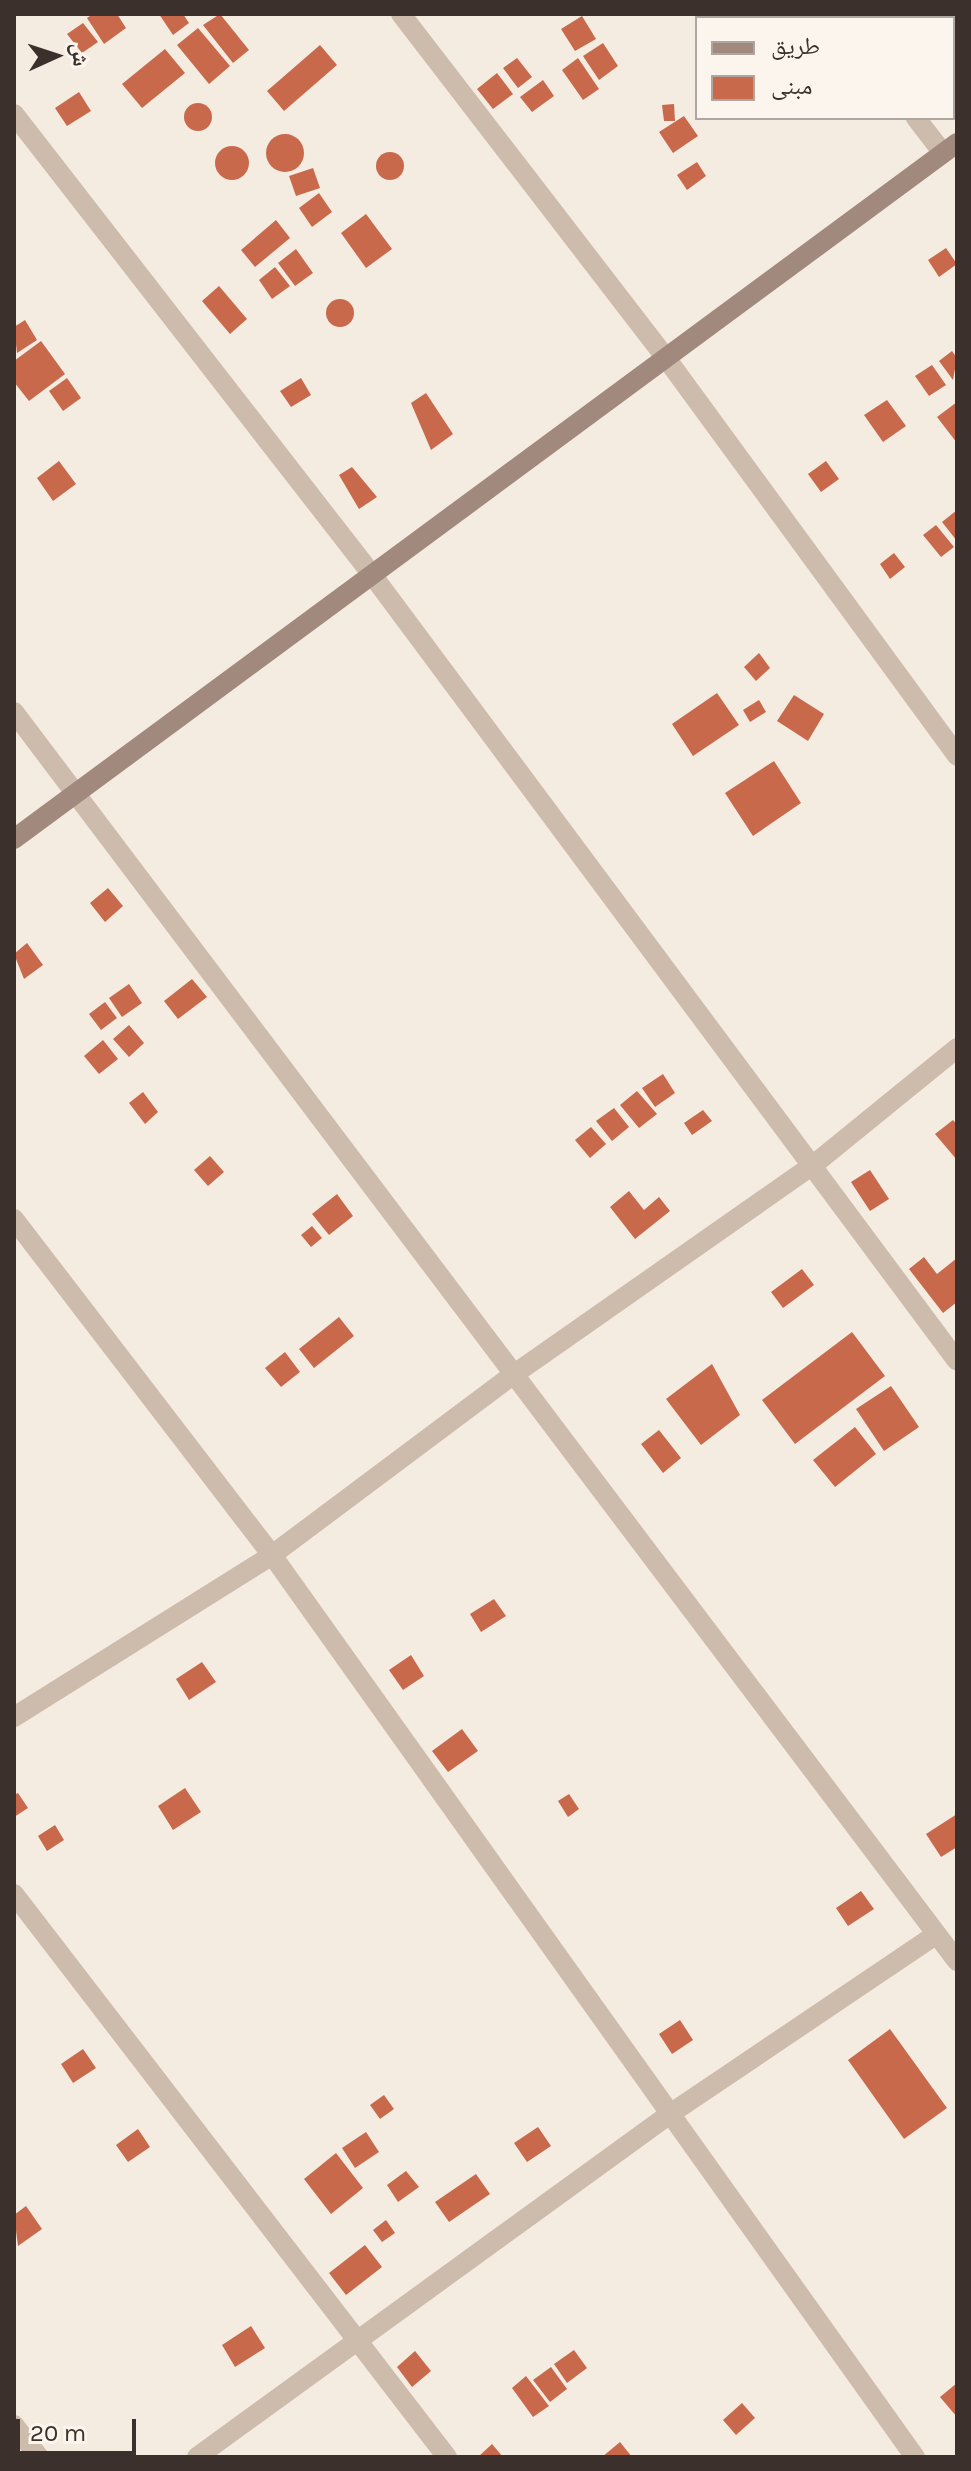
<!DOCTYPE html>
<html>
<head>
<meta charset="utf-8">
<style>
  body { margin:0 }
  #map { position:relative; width:971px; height:2471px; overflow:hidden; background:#f4ebe1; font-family:Karla,"Noto Naskh Arabic",sans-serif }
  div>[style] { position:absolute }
  .building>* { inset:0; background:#c8694b }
  .round { border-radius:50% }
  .minor>* { height:20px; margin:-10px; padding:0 10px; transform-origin:10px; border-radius:10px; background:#cdbbac }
  .secondary>* { height:20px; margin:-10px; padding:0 10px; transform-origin:10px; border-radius:10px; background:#a18a7d }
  span { translate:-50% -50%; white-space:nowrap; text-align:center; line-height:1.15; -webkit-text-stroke:6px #fbf5ee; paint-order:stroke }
  .frame { position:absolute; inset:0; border:16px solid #3b302b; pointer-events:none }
  .legend { position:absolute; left:695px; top:16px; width:260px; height:104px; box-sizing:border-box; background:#fbf5ee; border:2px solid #aea6a0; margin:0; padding:10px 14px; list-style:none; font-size:24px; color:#3b302b }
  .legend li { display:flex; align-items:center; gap:16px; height:40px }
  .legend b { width:40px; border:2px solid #aea6a0 }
  .north { position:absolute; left:16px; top:16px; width:80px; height:80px; -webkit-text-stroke:6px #fbf5ee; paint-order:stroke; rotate:87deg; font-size:22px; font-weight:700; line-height:32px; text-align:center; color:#3b302b }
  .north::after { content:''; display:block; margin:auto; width:28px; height:36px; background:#3b302b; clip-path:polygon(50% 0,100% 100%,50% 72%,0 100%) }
  .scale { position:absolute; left:16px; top:2419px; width:120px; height:36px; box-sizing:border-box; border:4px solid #3b302b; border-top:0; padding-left:10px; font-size:24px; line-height:28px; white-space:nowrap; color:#3b302b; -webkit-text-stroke:6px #fbf5ee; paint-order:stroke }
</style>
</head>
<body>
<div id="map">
  <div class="building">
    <div style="clip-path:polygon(93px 14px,117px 14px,126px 28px,104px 44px,87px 18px)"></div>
    <div style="clip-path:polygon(159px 14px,183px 14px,189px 23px,173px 35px)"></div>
    <div style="clip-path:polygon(220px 14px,249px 50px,233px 63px,203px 25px)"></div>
    <div style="clip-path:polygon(582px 16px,596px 39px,575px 51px,561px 29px)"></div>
    <div style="clip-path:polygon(83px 23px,98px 42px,82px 53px,67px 34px)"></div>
    <div style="clip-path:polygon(198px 28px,230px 66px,209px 84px,177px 45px)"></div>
    <div style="clip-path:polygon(603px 43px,618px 66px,599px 80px,583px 56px)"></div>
    <div style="clip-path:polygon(320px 45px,337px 65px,284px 111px,267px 91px)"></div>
    <div style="clip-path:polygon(165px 49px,185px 73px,142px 108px,122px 84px)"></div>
    <div style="clip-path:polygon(517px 58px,532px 77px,518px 88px,503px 68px)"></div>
    <div style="clip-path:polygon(578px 58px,599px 89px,583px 100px,562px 70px)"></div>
    <div style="clip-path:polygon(497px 73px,513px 94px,493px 109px,477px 89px)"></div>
    <div style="clip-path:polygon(543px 80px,554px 96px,532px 112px,520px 97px)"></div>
    <div style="clip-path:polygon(79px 92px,91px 111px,67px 126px,55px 108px)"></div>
    <div class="round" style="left:184px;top:103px;width:28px;height:28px"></div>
    <div style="clip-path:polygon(674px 104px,675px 121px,664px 121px,662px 105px)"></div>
    <div style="clip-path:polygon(684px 116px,698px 136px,673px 153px,659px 132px)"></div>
    <div class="round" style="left:266px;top:134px;width:38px;height:38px"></div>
    <div class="round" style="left:215px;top:146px;width:34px;height:34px"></div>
    <div class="round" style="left:376px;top:152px;width:28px;height:28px"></div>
    <div style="clip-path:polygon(697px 162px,706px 176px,687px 190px,677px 175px)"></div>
    <div style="clip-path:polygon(313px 168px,320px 188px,296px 196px,289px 176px)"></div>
    <div style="clip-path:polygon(319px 193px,332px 212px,312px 227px,299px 208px)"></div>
    <div style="clip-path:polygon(366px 214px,392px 249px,366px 268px,341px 233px)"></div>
    <div style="clip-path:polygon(276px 220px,290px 238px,255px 267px,241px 250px)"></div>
    <div style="clip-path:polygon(946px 248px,957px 264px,939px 277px,928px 260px)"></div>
    <div style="clip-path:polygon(296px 249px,313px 273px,295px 286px,278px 263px)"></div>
    <div style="clip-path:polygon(275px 267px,290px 286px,272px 299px,259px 280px)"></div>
    <div style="clip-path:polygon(219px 286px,247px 319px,230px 334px,202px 301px)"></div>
    <div class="round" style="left:326px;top:299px;width:28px;height:28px"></div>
    <div style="clip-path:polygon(25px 320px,37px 340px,17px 353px,14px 327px)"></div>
    <div style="clip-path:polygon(41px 341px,65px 374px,29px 401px,14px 382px,14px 361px)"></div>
    <div style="clip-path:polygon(952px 351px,957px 358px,953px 380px,939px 361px)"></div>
    <div style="clip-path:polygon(932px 365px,946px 385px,929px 396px,915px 376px)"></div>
    <div style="clip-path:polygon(67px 378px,81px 398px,63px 411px,49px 391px)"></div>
    <div style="clip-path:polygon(301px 378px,311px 395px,291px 407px,280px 391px)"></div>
    <div style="clip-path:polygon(426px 393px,453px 434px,431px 450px,411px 403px)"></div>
    <div style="clip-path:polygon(887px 400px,906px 426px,883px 442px,864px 415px)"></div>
    <div style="clip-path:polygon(957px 402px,957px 443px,937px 417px)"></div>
    <div style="clip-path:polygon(59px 461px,76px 484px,53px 501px,37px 478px)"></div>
    <div style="clip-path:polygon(826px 461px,839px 479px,821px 492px,808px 474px)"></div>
    <div style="clip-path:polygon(352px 467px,377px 497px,359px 509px,339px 475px)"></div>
    <div style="clip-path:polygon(957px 510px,957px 541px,942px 522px)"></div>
    <div style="clip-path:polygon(936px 525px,954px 547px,941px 557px,923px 535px)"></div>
    <div style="clip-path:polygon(894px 553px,905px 567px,890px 579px,880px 564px)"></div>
    <div style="clip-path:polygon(759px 653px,770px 668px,756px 681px,744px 667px)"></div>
    <div style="clip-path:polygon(717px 693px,739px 725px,693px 756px,672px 724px)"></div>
    <div style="clip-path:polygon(794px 695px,824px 714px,808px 741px,777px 721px)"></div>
    <div style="clip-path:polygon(759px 700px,766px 712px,750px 722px,743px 710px)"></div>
    <div style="clip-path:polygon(774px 761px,801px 803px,753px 836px,725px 793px)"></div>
    <div style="clip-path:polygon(108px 888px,123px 906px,105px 922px,90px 903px)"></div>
    <div style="clip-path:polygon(27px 943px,43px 965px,24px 979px,14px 954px)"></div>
    <div style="clip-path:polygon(192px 979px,207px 997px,178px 1019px,164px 1001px)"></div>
    <div style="clip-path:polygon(129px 984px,142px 1003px,122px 1017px,109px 998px)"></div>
    <div style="clip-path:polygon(105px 1002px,117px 1018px,101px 1030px,89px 1014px)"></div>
    <div style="clip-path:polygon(129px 1025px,144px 1043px,129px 1057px,113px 1039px)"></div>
    <div style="clip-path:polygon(103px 1040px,118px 1059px,99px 1074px,84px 1056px)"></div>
    <div style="clip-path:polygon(663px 1074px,675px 1093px,655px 1107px,642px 1088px)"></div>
    <div style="clip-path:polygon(637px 1091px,657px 1114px,639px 1128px,620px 1105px)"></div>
    <div style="clip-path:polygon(143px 1092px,158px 1112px,145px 1124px,129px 1103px)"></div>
    <div style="clip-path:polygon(614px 1108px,629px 1127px,612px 1141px,596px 1121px)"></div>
    <div style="clip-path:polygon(703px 1110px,712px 1121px,692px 1135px,684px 1123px)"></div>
    <div style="clip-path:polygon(953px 1120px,957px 1125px,957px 1160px,935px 1134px)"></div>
    <div style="clip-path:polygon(591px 1127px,606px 1144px,590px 1158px,575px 1140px)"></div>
    <div style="clip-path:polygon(210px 1156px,224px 1172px,208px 1186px,194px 1170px)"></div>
    <div style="clip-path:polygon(870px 1170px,889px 1199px,870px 1211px,851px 1182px)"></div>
    <div style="clip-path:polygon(629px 1191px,644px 1210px,659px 1197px,670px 1211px,635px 1239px,610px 1207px)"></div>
    <div style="clip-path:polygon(337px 1194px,353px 1216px,329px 1235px,312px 1214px)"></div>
    <div style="clip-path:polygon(312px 1226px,322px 1238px,311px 1247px,301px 1235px)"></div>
    <div style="clip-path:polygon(924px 1257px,937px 1274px,957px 1258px,957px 1302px,943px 1313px,909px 1269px)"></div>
    <div style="clip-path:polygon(802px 1269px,814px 1285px,783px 1308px,771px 1292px)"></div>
    <div style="clip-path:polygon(339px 1317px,354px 1336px,314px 1368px,299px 1349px)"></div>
    <div style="clip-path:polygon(852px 1332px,885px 1376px,795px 1444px,762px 1400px)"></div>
    <div style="clip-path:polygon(285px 1352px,300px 1372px,281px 1387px,265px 1368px)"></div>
    <div style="clip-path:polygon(712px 1364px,740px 1415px,701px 1445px,666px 1399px)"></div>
    <div style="clip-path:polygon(891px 1386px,919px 1427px,884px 1451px,856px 1409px)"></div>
    <div style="clip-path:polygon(855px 1427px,876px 1454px,835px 1487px,813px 1460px)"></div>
    <div style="clip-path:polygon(659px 1430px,681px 1458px,663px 1473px,641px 1444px)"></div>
    <div style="clip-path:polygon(494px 1599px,506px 1616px,481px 1632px,470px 1614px)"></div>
    <div style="clip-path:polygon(411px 1655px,424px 1676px,403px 1690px,389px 1670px)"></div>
    <div style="clip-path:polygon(202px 1662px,216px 1682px,189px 1700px,176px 1679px)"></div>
    <div style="clip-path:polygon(462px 1729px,478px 1751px,448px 1772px,432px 1751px)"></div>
    <div style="clip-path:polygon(185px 1788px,201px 1812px,173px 1830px,158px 1806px)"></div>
    <div style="clip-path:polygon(18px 1793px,28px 1808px,14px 1817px,14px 1795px)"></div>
    <div style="clip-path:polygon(569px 1794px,579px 1809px,568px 1817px,558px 1801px)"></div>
    <div style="clip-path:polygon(957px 1814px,957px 1847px,941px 1857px,926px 1834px)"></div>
    <div style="clip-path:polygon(55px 1825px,64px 1840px,47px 1851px,38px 1836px)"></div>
    <div style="clip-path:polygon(861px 1891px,874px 1909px,848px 1926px,836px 1908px)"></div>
    <div style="clip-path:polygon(680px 2020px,693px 2040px,672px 2054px,659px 2034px)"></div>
    <div style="clip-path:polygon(890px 2029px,947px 2108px,904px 2139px,848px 2060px)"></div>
    <div style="clip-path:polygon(83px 2049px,96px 2068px,73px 2083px,61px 2064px)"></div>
    <div style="clip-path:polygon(384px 2095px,394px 2109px,380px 2119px,370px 2105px)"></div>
    <div style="clip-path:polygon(538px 2127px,551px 2146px,527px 2162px,514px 2143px)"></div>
    <div style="clip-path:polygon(138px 2129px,150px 2147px,128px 2162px,116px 2145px)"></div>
    <div style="clip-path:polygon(366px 2132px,379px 2152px,355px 2168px,342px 2148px)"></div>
    <div style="clip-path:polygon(336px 2153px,363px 2188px,331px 2214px,304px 2179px)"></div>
    <div style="clip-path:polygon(406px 2171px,419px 2187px,398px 2202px,387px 2185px)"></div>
    <div style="clip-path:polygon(476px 2174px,490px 2194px,449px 2222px,435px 2202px)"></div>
    <div style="clip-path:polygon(26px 2206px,42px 2229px,18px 2246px,14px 2215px)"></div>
    <div style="clip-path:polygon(386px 2220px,395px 2233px,382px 2242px,373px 2230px)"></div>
    <div style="clip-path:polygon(365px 2245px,382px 2267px,346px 2295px,329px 2273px)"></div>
    <div style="clip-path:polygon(251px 2326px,265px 2348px,235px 2367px,222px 2345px)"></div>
    <div style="clip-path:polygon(574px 2350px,587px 2368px,567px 2383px,554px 2364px)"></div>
    <div style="clip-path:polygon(415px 2351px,431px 2371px,412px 2387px,397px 2367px)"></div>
    <div style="clip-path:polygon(551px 2367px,567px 2389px,550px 2402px,533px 2380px)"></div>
    <div style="clip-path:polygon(526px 2376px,549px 2406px,533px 2417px,512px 2388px)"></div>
    <div style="clip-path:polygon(957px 2383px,957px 2417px,940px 2397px)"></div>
    <div style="clip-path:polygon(742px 2403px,755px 2418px,736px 2435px,723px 2420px)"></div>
    <div style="clip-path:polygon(620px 2442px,632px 2457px,602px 2457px)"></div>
    <div style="clip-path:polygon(492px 2444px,503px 2457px,478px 2457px)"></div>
  </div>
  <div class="minor">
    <div style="left:401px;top:14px;width:434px;rotate:52.4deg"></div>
    <div style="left:666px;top:358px;width:493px;rotate:53.8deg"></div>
    <div style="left:834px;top:14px;width:5px;rotate:53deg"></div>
    <div style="left:14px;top:114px;width:585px;rotate:52.15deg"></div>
    <div style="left:373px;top:576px;width:978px;rotate:53.35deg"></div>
    <div style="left:916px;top:118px;width:44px;rotate:52.4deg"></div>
    <div style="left:14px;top:712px;width:1565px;rotate:52.95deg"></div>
    <div style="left:14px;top:1219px;width:424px;rotate:52.5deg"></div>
    <div style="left:272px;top:1555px;width:1108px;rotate:54.52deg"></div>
    <div style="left:14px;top:1717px;width:305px;rotate:-32.1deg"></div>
    <div style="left:272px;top:1555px;width:301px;rotate:-36.8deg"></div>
    <div style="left:513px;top:1375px;width:365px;rotate:-35deg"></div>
    <div style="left:812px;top:1166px;width:187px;rotate:-39.1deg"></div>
    <div style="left:14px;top:1894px;width:710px;rotate:52.44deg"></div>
    <div style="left:14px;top:2425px;width:41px;rotate:52deg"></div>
    <div style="left:197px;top:2457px;width:581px;rotate:-35.96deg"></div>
    <div style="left:667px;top:2116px;width:323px;rotate:-34deg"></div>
  </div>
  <div class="secondary">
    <div style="left:14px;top:839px;width:1172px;rotate:-36.43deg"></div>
  </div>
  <div class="frame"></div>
  <ul class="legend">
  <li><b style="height:10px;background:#a18a7d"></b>طريق</li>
  <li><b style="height:22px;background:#c8694b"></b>مبنى</li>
  </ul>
  <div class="north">ش</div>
  <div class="scale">20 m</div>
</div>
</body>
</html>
